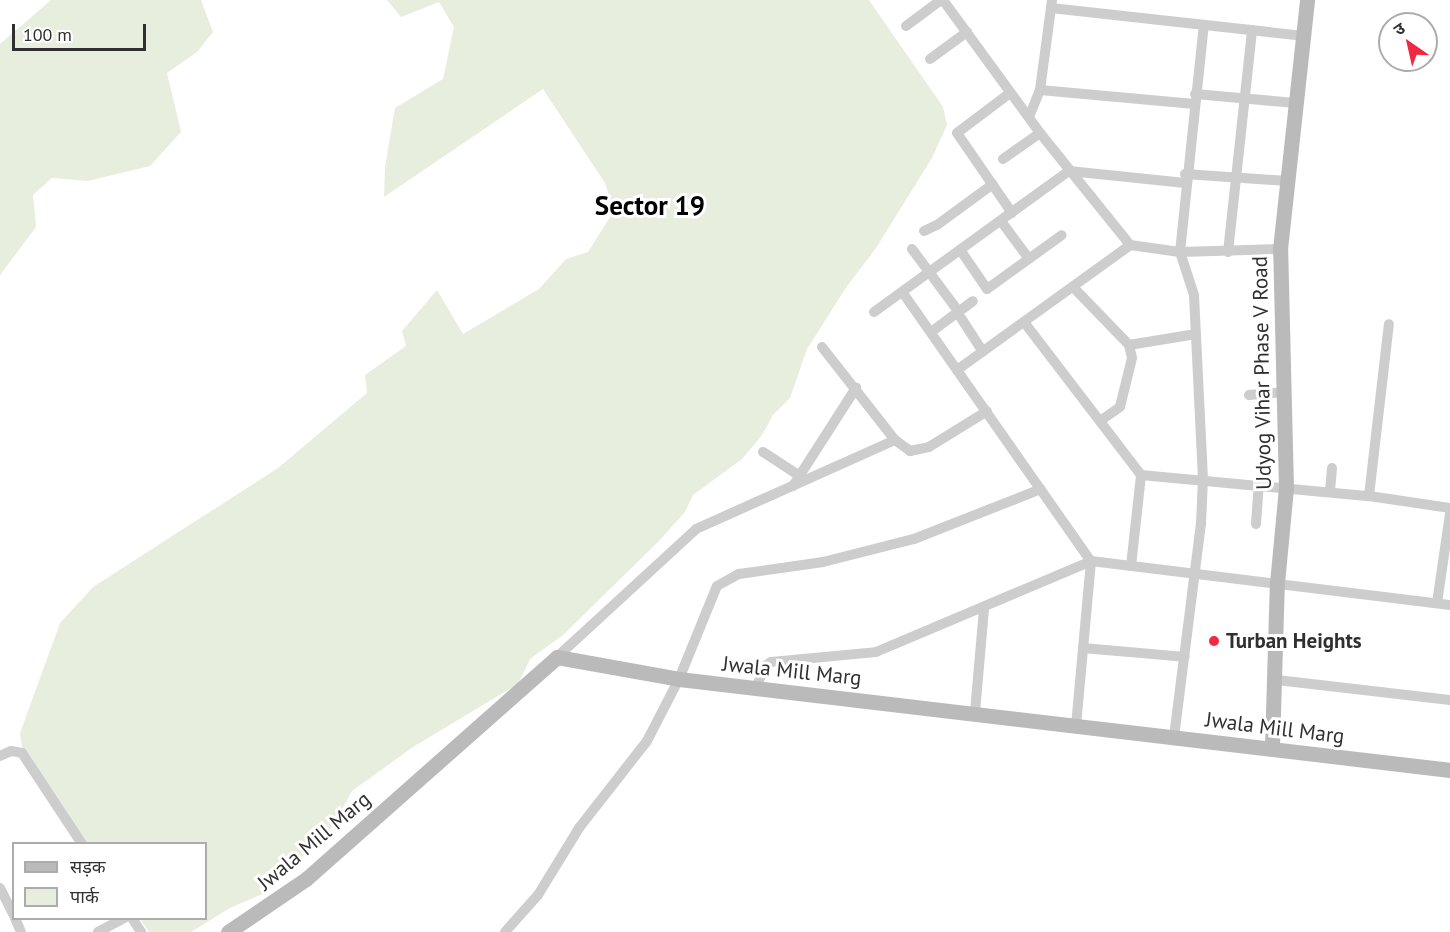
<!DOCTYPE html>
<html>
<head>
<meta charset="utf-8">
<style>
  body { margin:0 }
  #map { position:relative; width:1450px; height:932px; overflow:hidden; background:#fff; font-family:"PT Sans","Noto Sans Devanagari",sans-serif }
  div>[style] { position:absolute }
  .green>* { inset:0; background:#e7eedd }
  .street>* { height:10px; margin:-5px; padding:0 5px; transform-origin:5px; border-radius:5px; background:#cdcdcd }
  .secondary>* { height:15px; margin:-7.5px; padding:0 7.5px; transform-origin:7.5px; border-radius:7.5px; background:#bababa }
  .dots>* { width:16px; height:16px; translate:-50% -50%; box-sizing:border-box; border:3px solid #fff; border-radius:50% }
  span { translate:-50% -50%; white-space:nowrap; text-align:center; line-height:1.15; -webkit-text-stroke:6px #fff; paint-order:stroke }
  .street-label { font-size:21px; color:#303030 }
  .poi-label { font-size:21px; color:#303030; font-weight:700 }
  .left { translate:0 -50%; text-align:left }
  .district-label { font-size:27px; color:#000; font-weight:700 }
  .legend { position:absolute; left:12px; top:842px; width:195px; height:78px; box-sizing:border-box; background:#fff; border:2px solid #acacac; margin:0; padding:8px 10px; list-style:none; font-size:18px; color:#303030 }
  .legend li { display:flex; align-items:center; gap:12px; height:30px }
  .legend b { width:30px; border:2px solid #acacac }
  .north { position:absolute; left:1378px; top:12px; width:60px; height:60px; box-sizing:border-box; background:#fff; border:2px solid #acacac; border-radius:50%; rotate:326deg; font-size:16px; font-weight:700; line-height:24px; text-align:center; color:#303030 }
  .north::after { content:''; display:block; margin:auto; width:21px; height:27px; background:#f12841; clip-path:polygon(50% 0,100% 100%,50% 72%,0 100%) }
  .scale { position:absolute; left:12px; top:24px; width:134px; height:27px; box-sizing:border-box; border:3px solid #303030; border-top:0; padding-left:8px; font-size:18px; line-height:21px; white-space:nowrap; color:#303030; -webkit-text-stroke:4px #fff; paint-order:stroke }
</style>
</head>
<body>
<div id="map">
  <div class="green">
    <div style="clip-path:polygon(51px 0,201px 0,213px 32px,197px 52px,167px 73px,181px 132px,150px 166px,88px 181px,52px 178px,33px 195px,36px 227px,0 275px,0 44px)"></div>
    <div style="clip-path:polygon(387px 0,869px 0,943px 107px,947px 125px,932px 158px,876px 248px,845px 289px,807px 349px,790px 398px,773px 415px,762px 435px,742px 459px,693px 495px,685px 512px,658px 542px,563px 635px,530px 659px,518px 684px,413px 747px,352px 791px,333px 826px,265px 893px,230px 908px,191px 932px,149px 932px,140px 919px,206px 918px,206px 844px,86px 843px,22px 748px,20px 733px,60px 623px,93px 587px,278px 468px,367px 393px,365px 375px,406px 346px,402px 331px,437px 290px,463px 334px,539px 289px,566px 259px,588px 252px,614px 211px,605px 183px,543px 89px,384px 197px,385px 167px,395px 108px,443px 79px,454px 27px,439px 2px,401px 17px)"></div>
  </div>
  <div class="street">
    <div style="left:943px;top:0;width:165px;rotate:53.9deg"></div>
    <div style="left:1040px;top:133px;width:144px;rotate:51.2deg"></div>
    <div style="left:1130px;top:245px;width:50px;rotate:8deg"></div>
    <div style="left:1180px;top:252px;width:100px;rotate:-1.7deg"></div>
    <div style="left:1051px;top:8px;width:254px;rotate:6.3deg"></div>
    <div style="left:906px;top:26px;width:44px;rotate:-36.6deg"></div>
    <div style="left:930px;top:59px;width:46px;rotate:-36.1deg"></div>
    <div style="left:1040px;top:90px;width:155px;rotate:5.2deg"></div>
    <div style="left:1010px;top:93px;width:66px;rotate:143deg"></div>
    <div style="left:957px;top:133px;width:97px;rotate:55.5deg"></div>
    <div style="left:1195px;top:94px;width:101px;rotate:5.1deg"></div>
    <div style="left:1029px;top:117px;width:29px;rotate:-68deg"></div>
    <div style="left:1040px;top:90px;width:91px;rotate:-82.4deg"></div>
    <div style="left:1003px;top:159px;width:45px;rotate:-35.1deg"></div>
    <div style="left:1185px;top:174px;width:103px;rotate:3.9deg"></div>
    <div style="left:1001px;top:221px;width:47px;rotate:53.6deg"></div>
    <div style="left:924px;top:231px;width:14px;rotate:-25deg"></div>
    <div style="left:937px;top:225px;width:69px;rotate:-36.2deg"></div>
    <div style="left:912px;top:249px;width:77px;rotate:53.4deg"></div>
    <div style="left:961px;top:251px;width:46px;rotate:55.6deg"></div>
    <div style="left:987px;top:289px;width:92px;rotate:-35.8deg"></div>
    <div style="left:1228px;top:252px;width:223px;rotate:-83.8deg"></div>
    <div style="left:1073px;top:287px;width:81px;rotate:46deg"></div>
    <div style="left:1129px;top:345px;width:13px;rotate:77deg"></div>
    <div style="left:1132px;top:358px;width:50px;rotate:103.8deg"></div>
    <div style="left:1120px;top:407px;width:24px;rotate:145deg"></div>
    <div style="left:903px;top:293px;width:327px;rotate:55deg"></div>
    <div style="left:1091px;top:561px;width:165px;rotate:95.2deg"></div>
    <div style="left:874px;top:312px;width:241px;rotate:-35.9deg"></div>
    <div style="left:1069px;top:171px;width:117px;rotate:5.9deg"></div>
    <div style="left:961px;top:318px;width:40px;rotate:57.1deg"></div>
    <div style="left:1024px;top:322px;width:193px;rotate:52.6deg"></div>
    <div style="left:1141px;top:475px;width:229px;rotate:5.3deg"></div>
    <div style="left:1369px;top:496px;width:82px;rotate:8.4deg"></div>
    <div style="left:931px;top:332px;width:52px;rotate:-36.4deg"></div>
    <div style="left:1129px;top:345px;width:68px;rotate:-9.3deg"></div>
    <div style="left:822px;top:347px;width:118px;rotate:51.9deg"></div>
    <div style="left:895px;top:440px;width:19px;rotate:36deg"></div>
    <div style="left:910px;top:451px;width:19px;rotate:-12deg"></div>
    <div style="left:929px;top:447px;width:68px;rotate:-31.8deg"></div>
    <div style="left:957px;top:370px;width:213px;rotate:-35.8deg"></div>
    <div style="left:1249px;top:395px;width:35px;rotate:-5deg"></div>
    <div style="left:763px;top:452px;width:44px;rotate:33deg"></div>
    <div style="left:793px;top:486px;width:117px;rotate:-57.3deg"></div>
    <div style="left:1330px;top:491px;width:23px;rotate:-85deg"></div>
    <div style="left:1369px;top:496px;width:173px;rotate:-83.4deg"></div>
    <div style="left:1256px;top:524px;width:39px;rotate:-86deg"></div>
    <div style="left:1131px;top:566px;width:92px;rotate:-83.7deg"></div>
    <div style="left:1437px;top:603px;width:90px;rotate:-81.7deg"></div>
    <div style="left:1083px;top:648px;width:102px;rotate:5deg"></div>
    <div style="left:557px;top:657px;width:189px;rotate:-42.6deg"></div>
    <div style="left:696px;top:529px;width:218px;rotate:-24.1deg"></div>
    <div style="left:1277px;top:680px;width:174px;rotate:6.6deg"></div>
    <div style="left:756px;top:688px;width:24px;rotate:-68deg"></div>
    <div style="left:765px;top:666px;width:7px;rotate:-34deg"></div>
    <div style="left:771px;top:662px;width:105px;rotate:-5.4deg"></div>
    <div style="left:876px;top:652px;width:233px;rotate:-22.9deg"></div>
    <div style="left:1091px;top:561px;width:362px;rotate:7deg"></div>
    <div style="left:975px;top:712px;width:103px;rotate:-85deg"></div>
    <div style="left:1174px;top:737px;width:215px;rotate:-82.8deg"></div>
    <div style="left:1201px;top:524px;width:45px;rotate:-87.5deg"></div>
    <div style="left:1203px;top:479px;width:184px;rotate:-92.8deg"></div>
    <div style="left:1194px;top:295px;width:45px;rotate:-108deg"></div>
    <div style="left:1180px;top:252px;width:228px;rotate:-84deg"></div>
    <div style="left:0;top:756px;width:12px;rotate:-24deg"></div>
    <div style="left:11px;top:751px;width:11px;rotate:10deg"></div>
    <div style="left:22px;top:753px;width:109px;rotate:56.6deg"></div>
    <div style="left:0;top:888px;width:31px;rotate:63deg"></div>
    <div style="left:15px;top:918px;width:15px;rotate:67deg"></div>
    <div style="left:132px;top:918px;width:17px;rotate:57deg"></div>
    <div style="left:98px;top:932px;width:30px;rotate:-28deg"></div>
    <div style="left:505px;top:932px;width:50px;rotate:-48.3deg"></div>
    <div style="left:538px;top:895px;width:79px;rotate:-58.5deg"></div>
    <div style="left:579px;top:828px;width:110px;rotate:-52deg"></div>
    <div style="left:647px;top:741px;width:70px;rotate:-62.7deg"></div>
    <div style="left:679px;top:679px;width:100px;rotate:-67.8deg"></div>
    <div style="left:717px;top:586px;width:25px;rotate:-29deg"></div>
    <div style="left:739px;top:574px;width:85px;rotate:-8.1deg"></div>
    <div style="left:823px;top:562px;width:94px;rotate:-14.2deg"></div>
    <div style="left:914px;top:539px;width:136px;rotate:-21.5deg"></div>
  </div>
  <div class="secondary">
    <div style="left:1272px;top:747px;width:164px;rotate:-88.3deg"></div>
    <div style="left:1277px;top:583px;width:95px;rotate:-84.6deg"></div>
    <div style="left:1286px;top:488px;width:239px;rotate:-91.4deg"></div>
    <div style="left:1280px;top:249px;width:250px;rotate:-83.8deg"></div>
    <div style="left:228px;top:932px;width:94px;rotate:-34.2deg"></div>
    <div style="left:306px;top:879px;width:335px;rotate:-41.5deg"></div>
    <div style="left:557px;top:657px;width:124px;rotate:10.2deg"></div>
    <div style="left:679px;top:679px;width:776px;rotate:6.73deg"></div>
  </div>
  <div class="dots">
    <div style="left:1214px;top:641px;background:#f12841"></div>
  </div>
  <div class="street-label">
    <span style="left:1262px;top:373px;rotate:-91deg">Udyog Vihar Phase V Road</span>
    <span style="left:792px;top:671px;rotate:6deg">Jwala Mill Marg</span>
    <span style="left:1275px;top:728px;rotate:7deg">Jwala Mill Marg</span>
    <span style="left:314px;top:841px;rotate:-40deg">Jwala Mill Marg</span>
  </div>
  <div class="poi-label">
    <span class="left" style="left:1226px;top:641px">Turban Heights</span>
  </div>
  <div class="district-label">
    <span style="left:650px;top:206px">Sector 19</span>
  </div>
  <ul class="legend">
  <li><b style="height:8px;background:#bababa"></b>सड़क</li>
  <li><b style="height:16px;background:#e7eedd"></b>पार्क</li>
  </ul>
  <div class="north">उ</div>
  <div class="scale">100 m</div>
</div>
</body>
</html>
